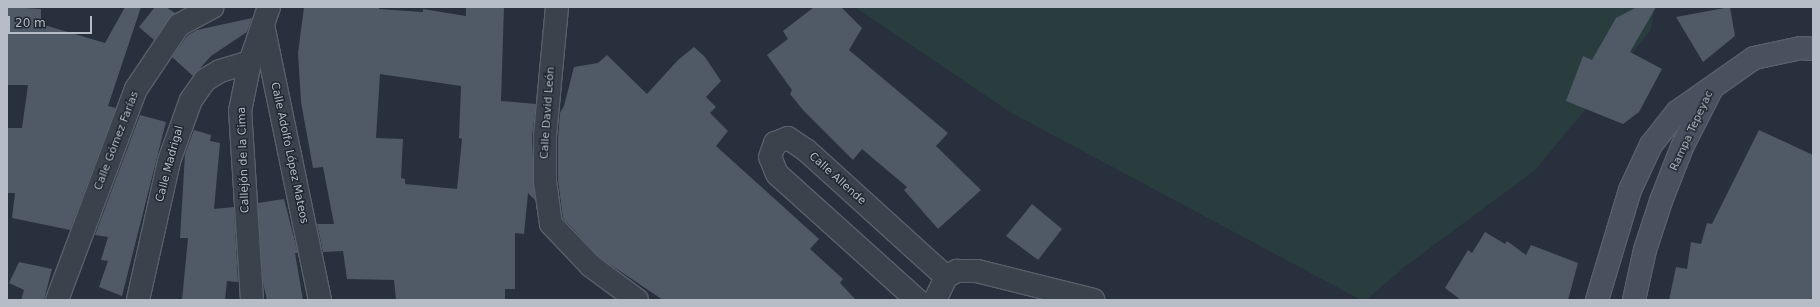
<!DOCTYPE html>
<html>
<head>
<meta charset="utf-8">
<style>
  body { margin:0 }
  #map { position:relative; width:1820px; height:307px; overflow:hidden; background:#27303c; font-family:"DejaVu Sans",sans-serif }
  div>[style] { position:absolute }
  .green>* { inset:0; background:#2a3d3e }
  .building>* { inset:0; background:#505966 }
  .roads { filter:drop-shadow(1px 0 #58606a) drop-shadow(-1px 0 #58606a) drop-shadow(0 1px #58606a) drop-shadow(0 -1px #58606a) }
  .minor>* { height:22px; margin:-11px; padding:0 11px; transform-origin:11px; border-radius:11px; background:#3a424c }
  .secondary>* { height:22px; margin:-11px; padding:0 11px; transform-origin:11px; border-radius:11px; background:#49515f }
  span { translate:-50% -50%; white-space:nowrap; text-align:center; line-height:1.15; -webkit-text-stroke:3px #1f2731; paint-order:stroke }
  .street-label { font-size:11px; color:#b6bdc7 }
  .frame { position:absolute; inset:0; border:8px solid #b6bdc7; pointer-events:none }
  .scale { position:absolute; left:8px; top:16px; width:84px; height:18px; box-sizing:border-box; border:2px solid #b6bdc7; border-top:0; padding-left:5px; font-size:12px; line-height:14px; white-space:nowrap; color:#b6bdc7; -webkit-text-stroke:3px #1f2731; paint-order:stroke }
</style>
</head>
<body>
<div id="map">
  <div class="green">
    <div style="clip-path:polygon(855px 7px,1654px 7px,1651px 30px,1535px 170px,1403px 268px,1366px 300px,1361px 300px,1010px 112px)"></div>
  </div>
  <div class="building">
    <div style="clip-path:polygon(7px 7px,41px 9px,41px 24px,105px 43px,125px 7px,141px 7px,108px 106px,116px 108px,70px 230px,12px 218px,15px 193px,7px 193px,7px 128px,22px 128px,28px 85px,7px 85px)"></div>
    <div style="clip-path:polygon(155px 7px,166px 7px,175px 13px,154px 40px,139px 27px)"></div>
    <div style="clip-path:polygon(evenodd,304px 7px,379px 7px,379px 9px,423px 12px,423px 9px,466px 16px,466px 7px,504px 7px,501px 101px,536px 104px,532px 137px,535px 200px,528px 193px,524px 234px,515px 233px,515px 289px,505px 289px,505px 300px,396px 300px,394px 280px,347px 279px,343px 251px,323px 252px,317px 224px,334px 224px,323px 167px,313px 168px,301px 102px,298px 53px,304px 7px,380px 74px,461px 86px,459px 138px,462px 139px,457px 189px,405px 184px,405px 179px,401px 178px,403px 139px,376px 138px,380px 74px)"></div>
    <div style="clip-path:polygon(814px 7px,841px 7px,862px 28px,849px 50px,948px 133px,936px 146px,981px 190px,938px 229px,904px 190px,907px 187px,862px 149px,853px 160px,803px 110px,790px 94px,792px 90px,767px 55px,788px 39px,783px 31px)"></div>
    <div style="clip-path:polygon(1637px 7px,1656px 7px,1630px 52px,1662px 69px,1639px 112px,1623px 124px,1566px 101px,1583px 56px,1592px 60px,1616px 18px)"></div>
    <div style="clip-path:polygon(1730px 7px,1735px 36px,1703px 62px,1676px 17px)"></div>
    <div style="clip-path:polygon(252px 18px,247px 32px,211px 56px,193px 76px,172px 57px,188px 35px,197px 30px)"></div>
    <div style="clip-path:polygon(694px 47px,705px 57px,721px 81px,706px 97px,716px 107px,710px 113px,728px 131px,716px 146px,819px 239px,810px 249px,843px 279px,840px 283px,856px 300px,663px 300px,599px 257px,563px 218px,558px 180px,558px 138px,560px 113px,564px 106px,574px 67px,598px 63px,607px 55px,647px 94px,678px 60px)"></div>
    <div style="clip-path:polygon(140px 115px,166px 122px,122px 296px,99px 287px,108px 261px,101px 260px,108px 237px,95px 235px)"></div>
    <div style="clip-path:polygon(194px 130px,211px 135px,210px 141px,220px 143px,214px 209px,234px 207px,238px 282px,227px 281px,225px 300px,182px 300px,188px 238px,180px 238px,185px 154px)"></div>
    <div style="clip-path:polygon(1759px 130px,1813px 155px,1813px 300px,1669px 300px,1676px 267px,1687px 269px,1691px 242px,1701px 244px,1707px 223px,1712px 224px)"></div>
    <div style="clip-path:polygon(284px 199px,298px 253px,295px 253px,303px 300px,267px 300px,263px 283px,258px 203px)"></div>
    <div style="clip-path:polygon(1032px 204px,1062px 229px,1038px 260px,1006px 236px)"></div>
    <div style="clip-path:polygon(1485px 232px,1505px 244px,1507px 241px,1526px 255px,1531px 245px,1578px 263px,1568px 300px,1461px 300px,1445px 288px,1468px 250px,1472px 253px)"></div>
    <div style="clip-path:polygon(19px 262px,52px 269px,44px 300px,21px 300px,24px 290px,9px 283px)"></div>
  </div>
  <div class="roads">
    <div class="minor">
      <div style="left:557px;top:7px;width:131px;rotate:95.3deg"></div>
      <div style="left:545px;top:137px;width:44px;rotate:90deg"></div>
      <div style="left:545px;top:181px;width:43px;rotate:82.1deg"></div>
      <div style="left:551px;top:224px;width:58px;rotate:46.4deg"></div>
      <div style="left:591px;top:266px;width:57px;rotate:36.5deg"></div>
      <div style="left:263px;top:25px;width:281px;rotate:78.3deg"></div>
      <div style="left:946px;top:277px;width:13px;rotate:-29deg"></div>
      <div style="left:957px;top:271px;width:20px"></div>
      <div style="left:977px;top:271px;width:120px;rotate:14deg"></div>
      <div style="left:57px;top:300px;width:225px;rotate:-69.5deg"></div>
      <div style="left:136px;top:89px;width:77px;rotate:-56.1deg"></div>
      <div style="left:179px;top:25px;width:38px;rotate:-28deg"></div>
      <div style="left:138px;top:300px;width:142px;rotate:-77.4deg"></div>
      <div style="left:169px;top:161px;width:65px;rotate:-70.2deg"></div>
      <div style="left:191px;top:100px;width:24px;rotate:-55deg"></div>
      <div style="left:205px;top:80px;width:17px;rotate:-31deg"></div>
      <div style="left:220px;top:71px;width:31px;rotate:-17deg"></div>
      <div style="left:252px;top:300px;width:189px;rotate:-93.6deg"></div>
      <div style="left:240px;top:111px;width:50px;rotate:-78.5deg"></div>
      <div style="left:250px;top:62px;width:58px;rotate:-70.9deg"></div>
      <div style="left:917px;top:300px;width:188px;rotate:-138deg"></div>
      <div style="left:777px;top:174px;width:18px;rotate:-112deg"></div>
      <div style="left:770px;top:157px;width:15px;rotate:-70deg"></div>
      <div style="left:775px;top:143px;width:14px;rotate:-21deg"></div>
      <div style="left:788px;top:138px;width:22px;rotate:34deg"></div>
      <div style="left:806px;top:150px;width:189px;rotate:42.2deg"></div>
      <div style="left:935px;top:300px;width:25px;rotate:-64deg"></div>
    </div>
    <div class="secondary">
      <div style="left:1597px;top:300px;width:115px;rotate:-73.3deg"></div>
      <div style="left:1630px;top:190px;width:50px;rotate:-65deg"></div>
      <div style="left:1651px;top:145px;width:42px;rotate:-51.8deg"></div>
      <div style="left:1677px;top:112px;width:94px;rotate:-35deg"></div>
      <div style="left:1754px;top:58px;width:48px;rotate:-12deg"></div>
      <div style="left:1801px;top:48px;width:12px;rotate:5deg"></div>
      <div style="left:1634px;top:300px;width:51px;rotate:-77.6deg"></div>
      <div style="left:1645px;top:250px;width:52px;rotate:-71.9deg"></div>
      <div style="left:1661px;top:201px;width:58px;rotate:-68.7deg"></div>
      <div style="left:1682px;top:147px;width:66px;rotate:-63deg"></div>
    </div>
  </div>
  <div class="street-label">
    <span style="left:548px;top:113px;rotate:-86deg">Calle David León</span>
    <span style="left:1692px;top:131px;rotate:-65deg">Rampa Tepeyac</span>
    <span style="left:117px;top:141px;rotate:-69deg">Calle Gómez Farías</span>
    <span style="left:289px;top:153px;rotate:78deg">Calle Adolfo López Mateos</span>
    <span style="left:244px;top:160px;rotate:-92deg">Callejón de la Cima</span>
    <span style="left:170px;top:164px;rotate:-75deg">Calle Madrigal</span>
    <span style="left:837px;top:179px;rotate:42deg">Calle Allende</span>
  </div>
  <div class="frame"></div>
  <div class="scale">20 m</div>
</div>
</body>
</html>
